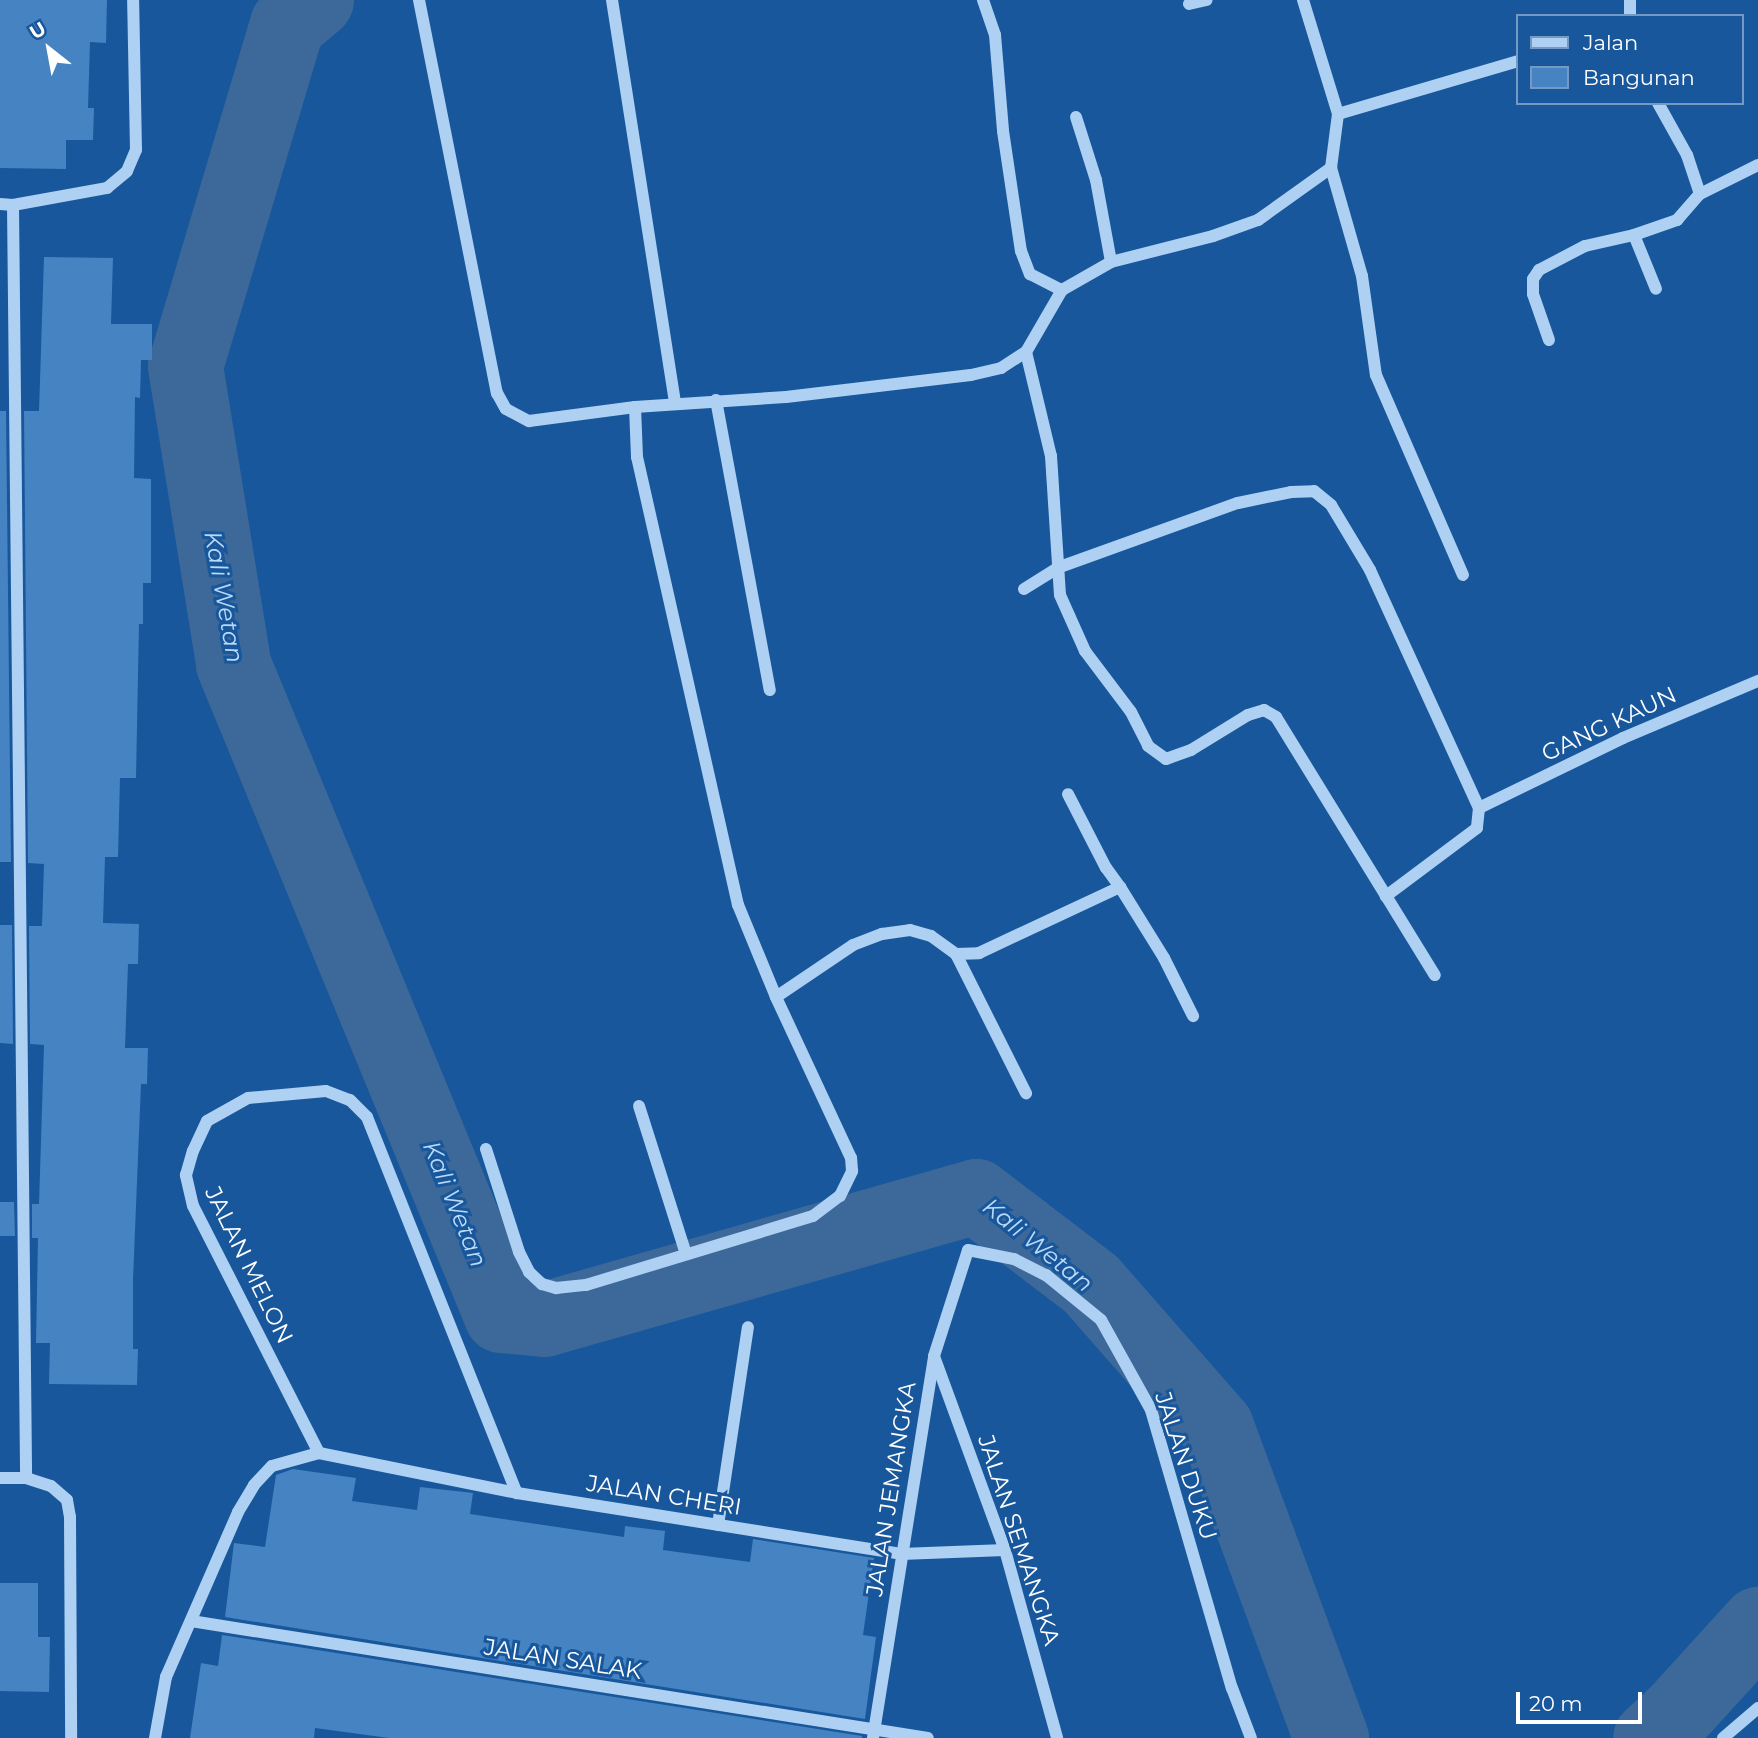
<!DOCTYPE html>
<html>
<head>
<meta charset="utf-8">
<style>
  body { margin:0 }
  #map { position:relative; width:1758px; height:1738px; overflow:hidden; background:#18579b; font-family:Montserrat,sans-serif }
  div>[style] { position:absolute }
  .river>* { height:75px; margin:-37.5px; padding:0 37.5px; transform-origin:37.5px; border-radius:37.5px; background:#3c6999 }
  .building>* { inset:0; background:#4583c3 }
  .minor>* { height:12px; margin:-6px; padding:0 6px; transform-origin:6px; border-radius:6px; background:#aed0f2 }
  span { translate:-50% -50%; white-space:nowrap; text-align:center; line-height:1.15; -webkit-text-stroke:6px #18579b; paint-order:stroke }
  .street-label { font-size:23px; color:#fff }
  .water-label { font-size:24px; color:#bbdaf8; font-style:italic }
  .legend { position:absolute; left:1516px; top:14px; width:228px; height:91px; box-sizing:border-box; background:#18579b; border:2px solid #749ac3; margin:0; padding:9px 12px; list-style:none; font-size:21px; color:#fff }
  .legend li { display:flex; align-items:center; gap:14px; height:35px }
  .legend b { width:35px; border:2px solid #749ac3 }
  .north { position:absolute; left:14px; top:14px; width:70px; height:70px; -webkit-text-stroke:5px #18579b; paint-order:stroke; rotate:329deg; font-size:19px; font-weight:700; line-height:28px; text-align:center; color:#fff }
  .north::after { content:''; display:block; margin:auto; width:24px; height:32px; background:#fff; clip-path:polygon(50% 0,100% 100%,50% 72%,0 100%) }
  .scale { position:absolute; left:1516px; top:1692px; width:126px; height:32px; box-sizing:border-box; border:4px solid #fff; border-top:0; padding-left:9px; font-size:21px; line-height:24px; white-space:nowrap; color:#fff; -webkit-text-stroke:5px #18579b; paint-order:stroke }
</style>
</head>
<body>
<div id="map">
  <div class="river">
    <div style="left:316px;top:0;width:38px;rotate:140deg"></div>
    <div style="left:287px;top:24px;width:357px;rotate:106.6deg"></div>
    <div style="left:185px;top:366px;width:302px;rotate:80.8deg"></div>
    <div style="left:233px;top:664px;width:704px;rotate:67.62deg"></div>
    <div style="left:501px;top:1315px;width:43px;rotate:5.3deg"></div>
    <div style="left:544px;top:1319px;width:449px;rotate:-15.9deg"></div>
    <div style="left:976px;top:1196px;width:145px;rotate:37.4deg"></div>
    <div style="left:1091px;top:1284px;width:190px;rotate:48.8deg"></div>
    <div style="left:1216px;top:1427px;width:332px;rotate:69.7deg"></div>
    <div style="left:1650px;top:1738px;width:35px;rotate:-43deg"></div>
    <div style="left:1676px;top:1714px;width:122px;rotate:-47.7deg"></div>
  </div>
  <div class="building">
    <div style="clip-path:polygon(0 0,107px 0,106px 43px,90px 42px,88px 108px,94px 108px,93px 140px,66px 140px,66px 169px,0 168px)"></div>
    <div style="clip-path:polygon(44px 257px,113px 258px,111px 324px,152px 324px,152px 360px,141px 360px,140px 398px,135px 397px,134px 478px,151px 479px,151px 583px,143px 583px,143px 624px,139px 624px,136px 778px,120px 778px,118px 857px,105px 857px,103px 923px,139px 924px,138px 964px,128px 964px,125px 1048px,148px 1048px,147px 1084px,141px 1084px,133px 1280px,133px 1349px,138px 1349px,137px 1385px,49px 1384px,50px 1343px,36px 1343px,38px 1238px,32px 1238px,32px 1204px,39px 1204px,44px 1045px,30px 1044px,29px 926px,42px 926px,44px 864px,28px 863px,24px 411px,39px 411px)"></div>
    <div style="clip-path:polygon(0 411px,6px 411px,11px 862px,0 862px)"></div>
    <div style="clip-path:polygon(0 925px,12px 925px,13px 1044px,0 1043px)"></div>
    <div style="clip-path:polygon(0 1202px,14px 1202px,15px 1236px,0 1236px)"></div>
    <div style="clip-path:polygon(293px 1469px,356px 1478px,352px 1501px,417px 1510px,420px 1487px,473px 1493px,470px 1514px,624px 1537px,625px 1526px,665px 1531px,663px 1550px,750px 1562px,753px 1539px,874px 1558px,863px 1635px,876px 1637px,865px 1719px,225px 1617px,234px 1543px,265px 1547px,276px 1475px)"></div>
    <div style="clip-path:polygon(0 1583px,38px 1583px,38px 1637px,50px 1637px,49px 1692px,0 1691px)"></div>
    <div style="clip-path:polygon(222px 1635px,862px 1736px,862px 1738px,389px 1738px,315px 1728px,314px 1738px,190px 1738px,201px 1663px,218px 1666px)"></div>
  </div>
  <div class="minor">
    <div style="left:419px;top:0;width:401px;rotate:78.8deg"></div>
    <div style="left:497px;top:393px;width:18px;rotate:61deg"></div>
    <div style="left:506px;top:409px;width:26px;rotate:28deg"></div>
    <div style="left:529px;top:421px;width:107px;rotate:-7.5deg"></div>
    <div style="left:612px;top:0;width:408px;rotate:81.1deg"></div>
    <div style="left:983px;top:0;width:37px;rotate:71deg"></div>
    <div style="left:995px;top:35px;width:96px;rotate:85.2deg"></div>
    <div style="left:1003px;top:131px;width:121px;rotate:81.5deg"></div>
    <div style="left:1021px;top:251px;width:25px;rotate:69deg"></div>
    <div style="left:1030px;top:274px;width:36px;rotate:27deg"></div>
    <div style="left:1303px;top:0;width:119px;rotate:72.9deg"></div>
    <div style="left:1338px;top:114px;width:54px;rotate:97.4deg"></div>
    <div style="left:1331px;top:168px;width:112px;rotate:74deg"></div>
    <div style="left:1362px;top:276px;width:100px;rotate:82deg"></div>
    <div style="left:1376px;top:375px;width:218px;rotate:66.5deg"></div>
    <div style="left:1630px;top:0;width:16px;rotate:90deg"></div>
    <div style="left:1189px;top:4px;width:18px;rotate:-13deg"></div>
    <div style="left:1658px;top:103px;width:60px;rotate:60.9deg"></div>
    <div style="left:1687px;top:155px;width:41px;rotate:71.6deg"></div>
    <div style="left:1338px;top:114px;width:188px;rotate:-16.4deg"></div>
    <div style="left:1076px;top:117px;width:66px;rotate:72.4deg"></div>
    <div style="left:1096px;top:180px;width:83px;rotate:79.6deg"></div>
    <div style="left:0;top:204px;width:13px;rotate:4deg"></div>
    <div style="left:13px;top:205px;width:96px;rotate:-10.3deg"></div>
    <div style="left:107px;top:188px;width:26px;rotate:-40deg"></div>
    <div style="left:127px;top:171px;width:23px;rotate:-67deg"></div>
    <div style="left:136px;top:150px;width:150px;rotate:-91.1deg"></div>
    <div style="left:13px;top:205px;width:1273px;rotate:89.41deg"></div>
    <div style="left:1634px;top:235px;width:58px;rotate:67.8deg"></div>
    <div style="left:1549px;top:340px;width:49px;rotate:-109.2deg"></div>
    <div style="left:1533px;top:294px;width:15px;rotate:-90deg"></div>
    <div style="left:1533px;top:279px;width:11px;rotate:-56deg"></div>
    <div style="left:1539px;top:270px;width:52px;rotate:-27.6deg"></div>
    <div style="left:1585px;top:246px;width:50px;rotate:-12.7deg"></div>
    <div style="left:1634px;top:235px;width:46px;rotate:-19.2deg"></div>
    <div style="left:1677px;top:220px;width:35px;rotate:-49deg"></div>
    <div style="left:1700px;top:194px;width:65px;rotate:-26.6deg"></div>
    <div style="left:1026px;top:352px;width:107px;rotate:76.5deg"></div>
    <div style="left:1051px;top:456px;width:139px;rotate:86.3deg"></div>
    <div style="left:1060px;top:595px;width:61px;rotate:65.9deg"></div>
    <div style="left:1085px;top:651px;width:76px;rotate:53deg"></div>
    <div style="left:1131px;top:712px;width:38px;rotate:63deg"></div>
    <div style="left:1148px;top:746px;width:22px;rotate:36deg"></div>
    <div style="left:1166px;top:759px;width:27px;rotate:-20deg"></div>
    <div style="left:1191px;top:750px;width:67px;rotate:-31.6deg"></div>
    <div style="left:1248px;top:715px;width:17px;rotate:-17deg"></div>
    <div style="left:1264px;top:710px;width:14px;rotate:30deg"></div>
    <div style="left:1276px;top:717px;width:303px;rotate:58.4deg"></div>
    <div style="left:716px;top:400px;width:295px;rotate:79.5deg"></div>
    <div style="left:1024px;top:589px;width:39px;rotate:-32deg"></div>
    <div style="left:1057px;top:568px;width:192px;rotate:-19.8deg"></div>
    <div style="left:1238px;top:503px;width:54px;rotate:-11.7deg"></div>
    <div style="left:1291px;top:492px;width:23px;rotate:-2deg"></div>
    <div style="left:1314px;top:491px;width:22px;rotate:39deg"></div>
    <div style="left:1331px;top:505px;width:76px;rotate:59deg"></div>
    <div style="left:1370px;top:570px;width:262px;rotate:65.4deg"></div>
    <div style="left:1479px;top:808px;width:20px;rotate:96deg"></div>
    <div style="left:1477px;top:828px;width:114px;rotate:143.2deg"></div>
    <div style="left:1479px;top:808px;width:160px;rotate:-25.9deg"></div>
    <div style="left:1623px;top:738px;width:147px;rotate:-22.9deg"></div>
    <div style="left:1120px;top:887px;width:84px;rotate:58.2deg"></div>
    <div style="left:1164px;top:958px;width:65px;rotate:63.4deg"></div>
    <div style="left:956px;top:954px;width:23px;rotate:-2deg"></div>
    <div style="left:979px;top:953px;width:156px;rotate:-25.1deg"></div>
    <div style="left:1120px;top:887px;width:24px;rotate:-126deg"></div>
    <div style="left:1106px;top:868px;width:83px;rotate:-117.2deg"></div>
    <div style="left:776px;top:997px;width:93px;rotate:-34deg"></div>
    <div style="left:853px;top:945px;width:31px;rotate:-21deg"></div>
    <div style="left:882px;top:934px;width:28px;rotate:-8deg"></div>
    <div style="left:910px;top:930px;width:22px;rotate:16deg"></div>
    <div style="left:931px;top:936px;width:31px;rotate:36deg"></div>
    <div style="left:956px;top:954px;width:156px;rotate:63.3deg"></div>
    <div style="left:639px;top:1106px;width:155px;rotate:72.4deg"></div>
    <div style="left:486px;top:1149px;width:108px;rotate:72.2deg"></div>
    <div style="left:519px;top:1252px;width:22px;rotate:63deg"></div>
    <div style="left:529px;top:1272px;width:18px;rotate:43deg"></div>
    <div style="left:542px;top:1284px;width:15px;rotate:16deg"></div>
    <div style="left:556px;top:1288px;width:30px;rotate:-6deg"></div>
    <div style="left:586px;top:1285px;width:237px;rotate:-16.9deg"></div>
    <div style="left:813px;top:1216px;width:34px;rotate:-37deg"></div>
    <div style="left:840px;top:1196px;width:28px;rotate:-64deg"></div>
    <div style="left:852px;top:1171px;width:13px;rotate:-94deg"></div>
    <div style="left:851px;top:1158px;width:178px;rotate:-115deg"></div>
    <div style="left:776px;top:997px;width:100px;rotate:-112.4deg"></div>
    <div style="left:738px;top:905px;width:459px;rotate:-102.7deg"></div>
    <div style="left:637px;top:457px;width:50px;rotate:-92.3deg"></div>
    <div style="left:635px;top:407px;width:151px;rotate:-3.8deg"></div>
    <div style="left:786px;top:397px;width:186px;rotate:-6.8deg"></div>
    <div style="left:971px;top:375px;width:31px;rotate:-13deg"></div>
    <div style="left:1001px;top:368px;width:30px;rotate:-33deg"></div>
    <div style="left:1026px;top:352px;width:72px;rotate:-59.9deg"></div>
    <div style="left:1062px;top:290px;width:56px;rotate:-29.7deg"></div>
    <div style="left:1111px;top:262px;width:105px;rotate:-14.3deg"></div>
    <div style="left:1213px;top:236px;width:48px;rotate:-19.6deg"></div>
    <div style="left:1258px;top:220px;width:90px;rotate:-35.5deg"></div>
    <div style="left:935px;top:1359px;width:203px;rotate:69.9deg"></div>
    <div style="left:1005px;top:1550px;width:195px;rotate:74.5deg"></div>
    <div style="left:319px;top:1453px;width:277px;rotate:-117deg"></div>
    <div style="left:193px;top:1206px;width:32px;rotate:-103deg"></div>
    <div style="left:186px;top:1175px;width:25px;rotate:-74deg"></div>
    <div style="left:193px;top:1151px;width:33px;rotate:-65deg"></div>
    <div style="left:207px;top:1121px;width:47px;rotate:-29.3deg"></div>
    <div style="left:248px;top:1098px;width:78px;rotate:-5.1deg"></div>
    <div style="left:326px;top:1091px;width:26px;rotate:21deg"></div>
    <div style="left:350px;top:1100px;width:24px;rotate:45deg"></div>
    <div style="left:367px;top:1117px;width:405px;rotate:68.3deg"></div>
    <div style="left:0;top:1478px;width:26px"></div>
    <div style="left:26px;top:1478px;width:26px;rotate:18deg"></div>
    <div style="left:51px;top:1486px;width:21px;rotate:41deg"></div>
    <div style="left:67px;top:1500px;width:17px;rotate:80deg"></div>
    <div style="left:70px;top:1517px;width:221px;rotate:89.7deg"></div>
    <div style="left:718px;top:1525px;width:200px;rotate:-81.4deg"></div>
    <div style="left:191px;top:1621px;width:746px;rotate:9.02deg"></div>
    <div style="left:155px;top:1738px;width:62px;rotate:-79.8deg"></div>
    <div style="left:166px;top:1677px;width:180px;rotate:-66.4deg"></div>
    <div style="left:238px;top:1512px;width:31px;rotate:-59deg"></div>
    <div style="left:254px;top:1485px;width:26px;rotate:-47deg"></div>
    <div style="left:272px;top:1466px;width:49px;rotate:-15.5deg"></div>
    <div style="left:319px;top:1453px;width:202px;rotate:11.4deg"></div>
    <div style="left:517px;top:1493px;width:389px;rotate:9deg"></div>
    <div style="left:901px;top:1554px;width:104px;rotate:-2.2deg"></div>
    <div style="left:873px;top:1738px;width:387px;rotate:-80.9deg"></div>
    <div style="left:934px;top:1356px;width:111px;rotate:-72.2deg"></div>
    <div style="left:968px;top:1250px;width:47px;rotate:11.1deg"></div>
    <div style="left:1014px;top:1259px;width:36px;rotate:27deg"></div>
    <div style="left:1046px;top:1275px;width:71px;rotate:39.3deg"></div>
    <div style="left:1101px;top:1320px;width:103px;rotate:60.9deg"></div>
    <div style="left:1151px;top:1410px;width:290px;rotate:73.8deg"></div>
    <div style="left:1232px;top:1688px;width:53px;rotate:69.2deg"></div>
    <div style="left:1723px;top:1738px;width:46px;rotate:-40.6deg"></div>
  </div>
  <div class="street-label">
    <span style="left:1609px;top:724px;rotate:-25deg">GANG KAUN</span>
    <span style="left:249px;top:1265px;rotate:64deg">JALAN MELON</span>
    <span style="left:1186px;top:1466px;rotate:72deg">JALAN DUKU</span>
    <span style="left:891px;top:1489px;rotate:-81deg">JALAN JEMANGKA</span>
    <span style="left:664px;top:1495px;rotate:9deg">JALAN CHERI</span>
    <span style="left:1019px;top:1540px;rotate:72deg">JALAN SEMANGKA</span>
    <span style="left:563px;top:1659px;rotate:9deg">JALAN SALAK</span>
  </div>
  <div class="water-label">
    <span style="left:224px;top:597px;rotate:80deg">Kali Wetan</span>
    <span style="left:455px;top:1204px;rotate:68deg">Kali Wetan</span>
    <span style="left:1038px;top:1245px;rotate:39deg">Kali Wetan</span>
  </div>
  <ul class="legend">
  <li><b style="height:9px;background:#aed0f2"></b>Jalan</li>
  <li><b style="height:19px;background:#4583c3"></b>Bangunan</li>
  </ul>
  <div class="north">U</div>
  <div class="scale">20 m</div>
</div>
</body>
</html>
